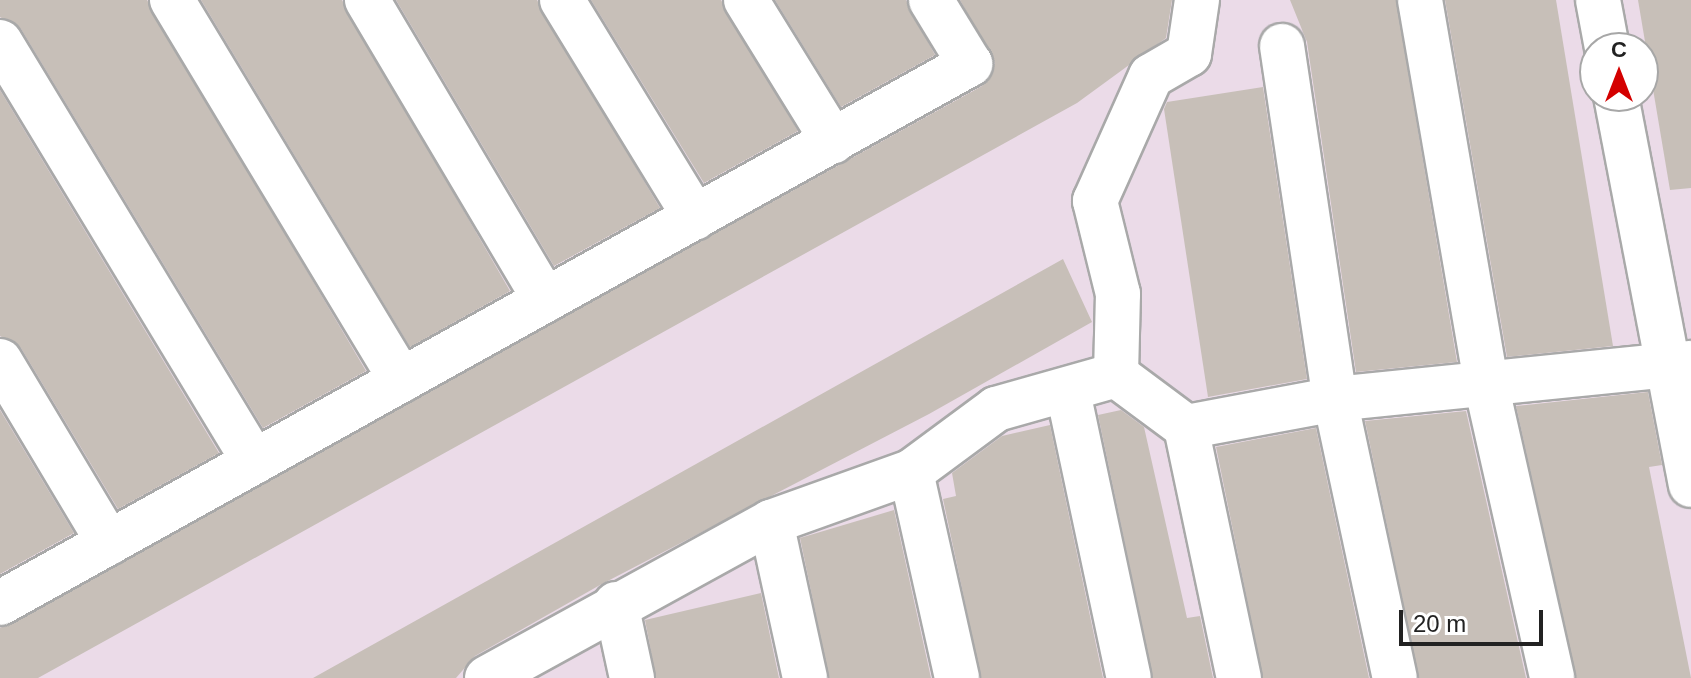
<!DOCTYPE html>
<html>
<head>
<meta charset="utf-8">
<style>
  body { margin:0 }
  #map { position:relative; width:1691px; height:678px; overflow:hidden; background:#f2efe9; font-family:Helvetica,sans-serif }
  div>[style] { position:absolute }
  .industrial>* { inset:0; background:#ebdbe8 }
  .building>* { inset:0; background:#c7bfb8 }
  .roads { filter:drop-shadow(2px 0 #a9a9a9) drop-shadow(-2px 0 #a9a9a9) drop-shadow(0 2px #a9a9a9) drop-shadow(0 -2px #a9a9a9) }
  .minor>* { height:44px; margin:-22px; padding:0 22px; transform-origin:22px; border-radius:22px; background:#fff }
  span { translate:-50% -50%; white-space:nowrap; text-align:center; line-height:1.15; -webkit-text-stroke:8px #fff; paint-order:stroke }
  .north { position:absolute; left:1579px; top:32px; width:80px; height:80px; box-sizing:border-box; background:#fff; border:2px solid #a7a7a7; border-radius:50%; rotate:0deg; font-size:22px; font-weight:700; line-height:32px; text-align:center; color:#222 }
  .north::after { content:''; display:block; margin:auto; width:28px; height:36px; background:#d40000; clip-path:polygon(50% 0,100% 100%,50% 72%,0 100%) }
  .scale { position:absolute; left:1399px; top:610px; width:144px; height:36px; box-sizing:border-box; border:4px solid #222; border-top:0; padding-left:10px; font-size:24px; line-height:28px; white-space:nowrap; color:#222; -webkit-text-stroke:6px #fff; paint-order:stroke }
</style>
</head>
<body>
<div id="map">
  <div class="industrial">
    <div style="clip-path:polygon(evenodd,0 0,1691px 0,1691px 678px,0 678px,0 0,1595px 48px,1643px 48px,1643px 96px,1595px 96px,1595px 48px)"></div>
  </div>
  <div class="building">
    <div style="clip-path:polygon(0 0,147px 0,366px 371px,263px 428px,21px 29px,0 17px)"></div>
    <div style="clip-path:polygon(201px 0,342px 0,510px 291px,410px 347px)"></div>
    <div style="clip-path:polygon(396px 0,537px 0,660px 208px,554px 266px)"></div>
    <div style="clip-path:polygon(591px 0,721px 0,798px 131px,704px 183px)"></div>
    <div style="clip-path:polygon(775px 0,906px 0,935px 55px,841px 107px)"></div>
    <div style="clip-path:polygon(960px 0,1172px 0,1166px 38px,1077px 103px,38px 678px,0 678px,0 628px,982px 86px,995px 63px)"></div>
    <div style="clip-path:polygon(1290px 0,1396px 0,1457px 362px,1356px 372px,1307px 42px)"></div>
    <div style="clip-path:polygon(1445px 0,1556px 0,1613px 346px,1507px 357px)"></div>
    <div style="clip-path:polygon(1638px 0,1691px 0,1691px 188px,1670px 190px)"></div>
    <div style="clip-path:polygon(1263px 87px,1307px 379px,1208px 397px,1164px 109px,1167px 102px)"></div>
    <div style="clip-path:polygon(0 90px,219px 453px,118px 509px,21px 348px,0 336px)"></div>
    <div style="clip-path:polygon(1063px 259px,1092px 322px,929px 414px,600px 585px,475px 656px,456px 678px,313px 678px)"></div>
    <div style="clip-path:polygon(1648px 392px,1662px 465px,1649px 467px,1691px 678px,1576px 678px,1516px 406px)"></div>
    <div style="clip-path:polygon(0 410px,74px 533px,0 574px)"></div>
    <div style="clip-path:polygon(1121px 410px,1144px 427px,1187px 618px,1200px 616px,1213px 678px,1153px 678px,1098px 415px)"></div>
    <div style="clip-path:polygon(1466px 411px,1526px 678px,1419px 678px,1365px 421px)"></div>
    <div style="clip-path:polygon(1050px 425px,1103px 678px,981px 678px,943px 499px,956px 496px,952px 473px,1002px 436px)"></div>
    <div style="clip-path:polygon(1316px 428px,1369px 678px,1263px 678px,1216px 447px)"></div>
    <div style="clip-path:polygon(894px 510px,931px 678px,829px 678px,800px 538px)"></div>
    <div style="clip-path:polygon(761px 593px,779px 678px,656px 678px,645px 620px)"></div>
  </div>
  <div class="roads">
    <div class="minor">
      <div style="left:172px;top:0;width:444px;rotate:58.9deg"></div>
      <div style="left:367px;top:0;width:349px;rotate:59.3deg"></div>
      <div style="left:562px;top:0;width:255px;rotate:58.5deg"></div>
      <div style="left:746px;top:0;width:166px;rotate:58.3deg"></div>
      <div style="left:1420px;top:0;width:390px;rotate:80.2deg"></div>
      <div style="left:1486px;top:384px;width:301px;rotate:77.3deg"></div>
      <div style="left:1598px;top:0;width:49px;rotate:79.4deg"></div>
      <div style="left:0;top:42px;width:491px;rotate:58.8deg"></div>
      <div style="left:1282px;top:46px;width:357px;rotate:81.5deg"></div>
      <div style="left:1335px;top:399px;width:285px;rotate:77.9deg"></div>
      <div style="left:1616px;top:96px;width:396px;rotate:79.1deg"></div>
      <div style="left:0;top:361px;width:212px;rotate:59.1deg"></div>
      <div style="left:1116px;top:375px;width:81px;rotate:-88.6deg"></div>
      <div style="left:1118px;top:294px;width:96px;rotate:-103.9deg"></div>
      <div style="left:1095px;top:201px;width:137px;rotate:-65.9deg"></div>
      <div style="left:1151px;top:76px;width:44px;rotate:-30.1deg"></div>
      <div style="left:1189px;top:54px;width:55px;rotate:-81.6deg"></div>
      <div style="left:1068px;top:392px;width:292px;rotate:78deg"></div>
      <div style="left:1186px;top:427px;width:257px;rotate:78.1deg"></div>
      <div style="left:911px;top:472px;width:211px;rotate:77.4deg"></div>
      <div style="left:771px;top:522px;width:160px;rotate:77.7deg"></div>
      <div style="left:0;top:603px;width:1110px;rotate:-29.06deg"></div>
      <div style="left:970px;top:64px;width:75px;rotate:-121.4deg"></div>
      <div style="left:616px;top:604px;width:76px;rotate:77.8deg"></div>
      <div style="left:487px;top:678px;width:324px;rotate:-28.8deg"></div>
      <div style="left:771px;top:522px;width:149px;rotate:-19.7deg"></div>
      <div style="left:911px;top:472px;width:106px;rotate:-36.5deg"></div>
      <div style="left:996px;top:409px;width:125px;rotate:-15.8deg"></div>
      <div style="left:1116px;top:375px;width:87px;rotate:36.6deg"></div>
      <div style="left:1186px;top:427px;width:152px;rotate:-10.6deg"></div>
      <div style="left:1335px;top:399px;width:358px;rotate:-5.8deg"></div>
    </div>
  </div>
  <div class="north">С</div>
  <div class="scale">20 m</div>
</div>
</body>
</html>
